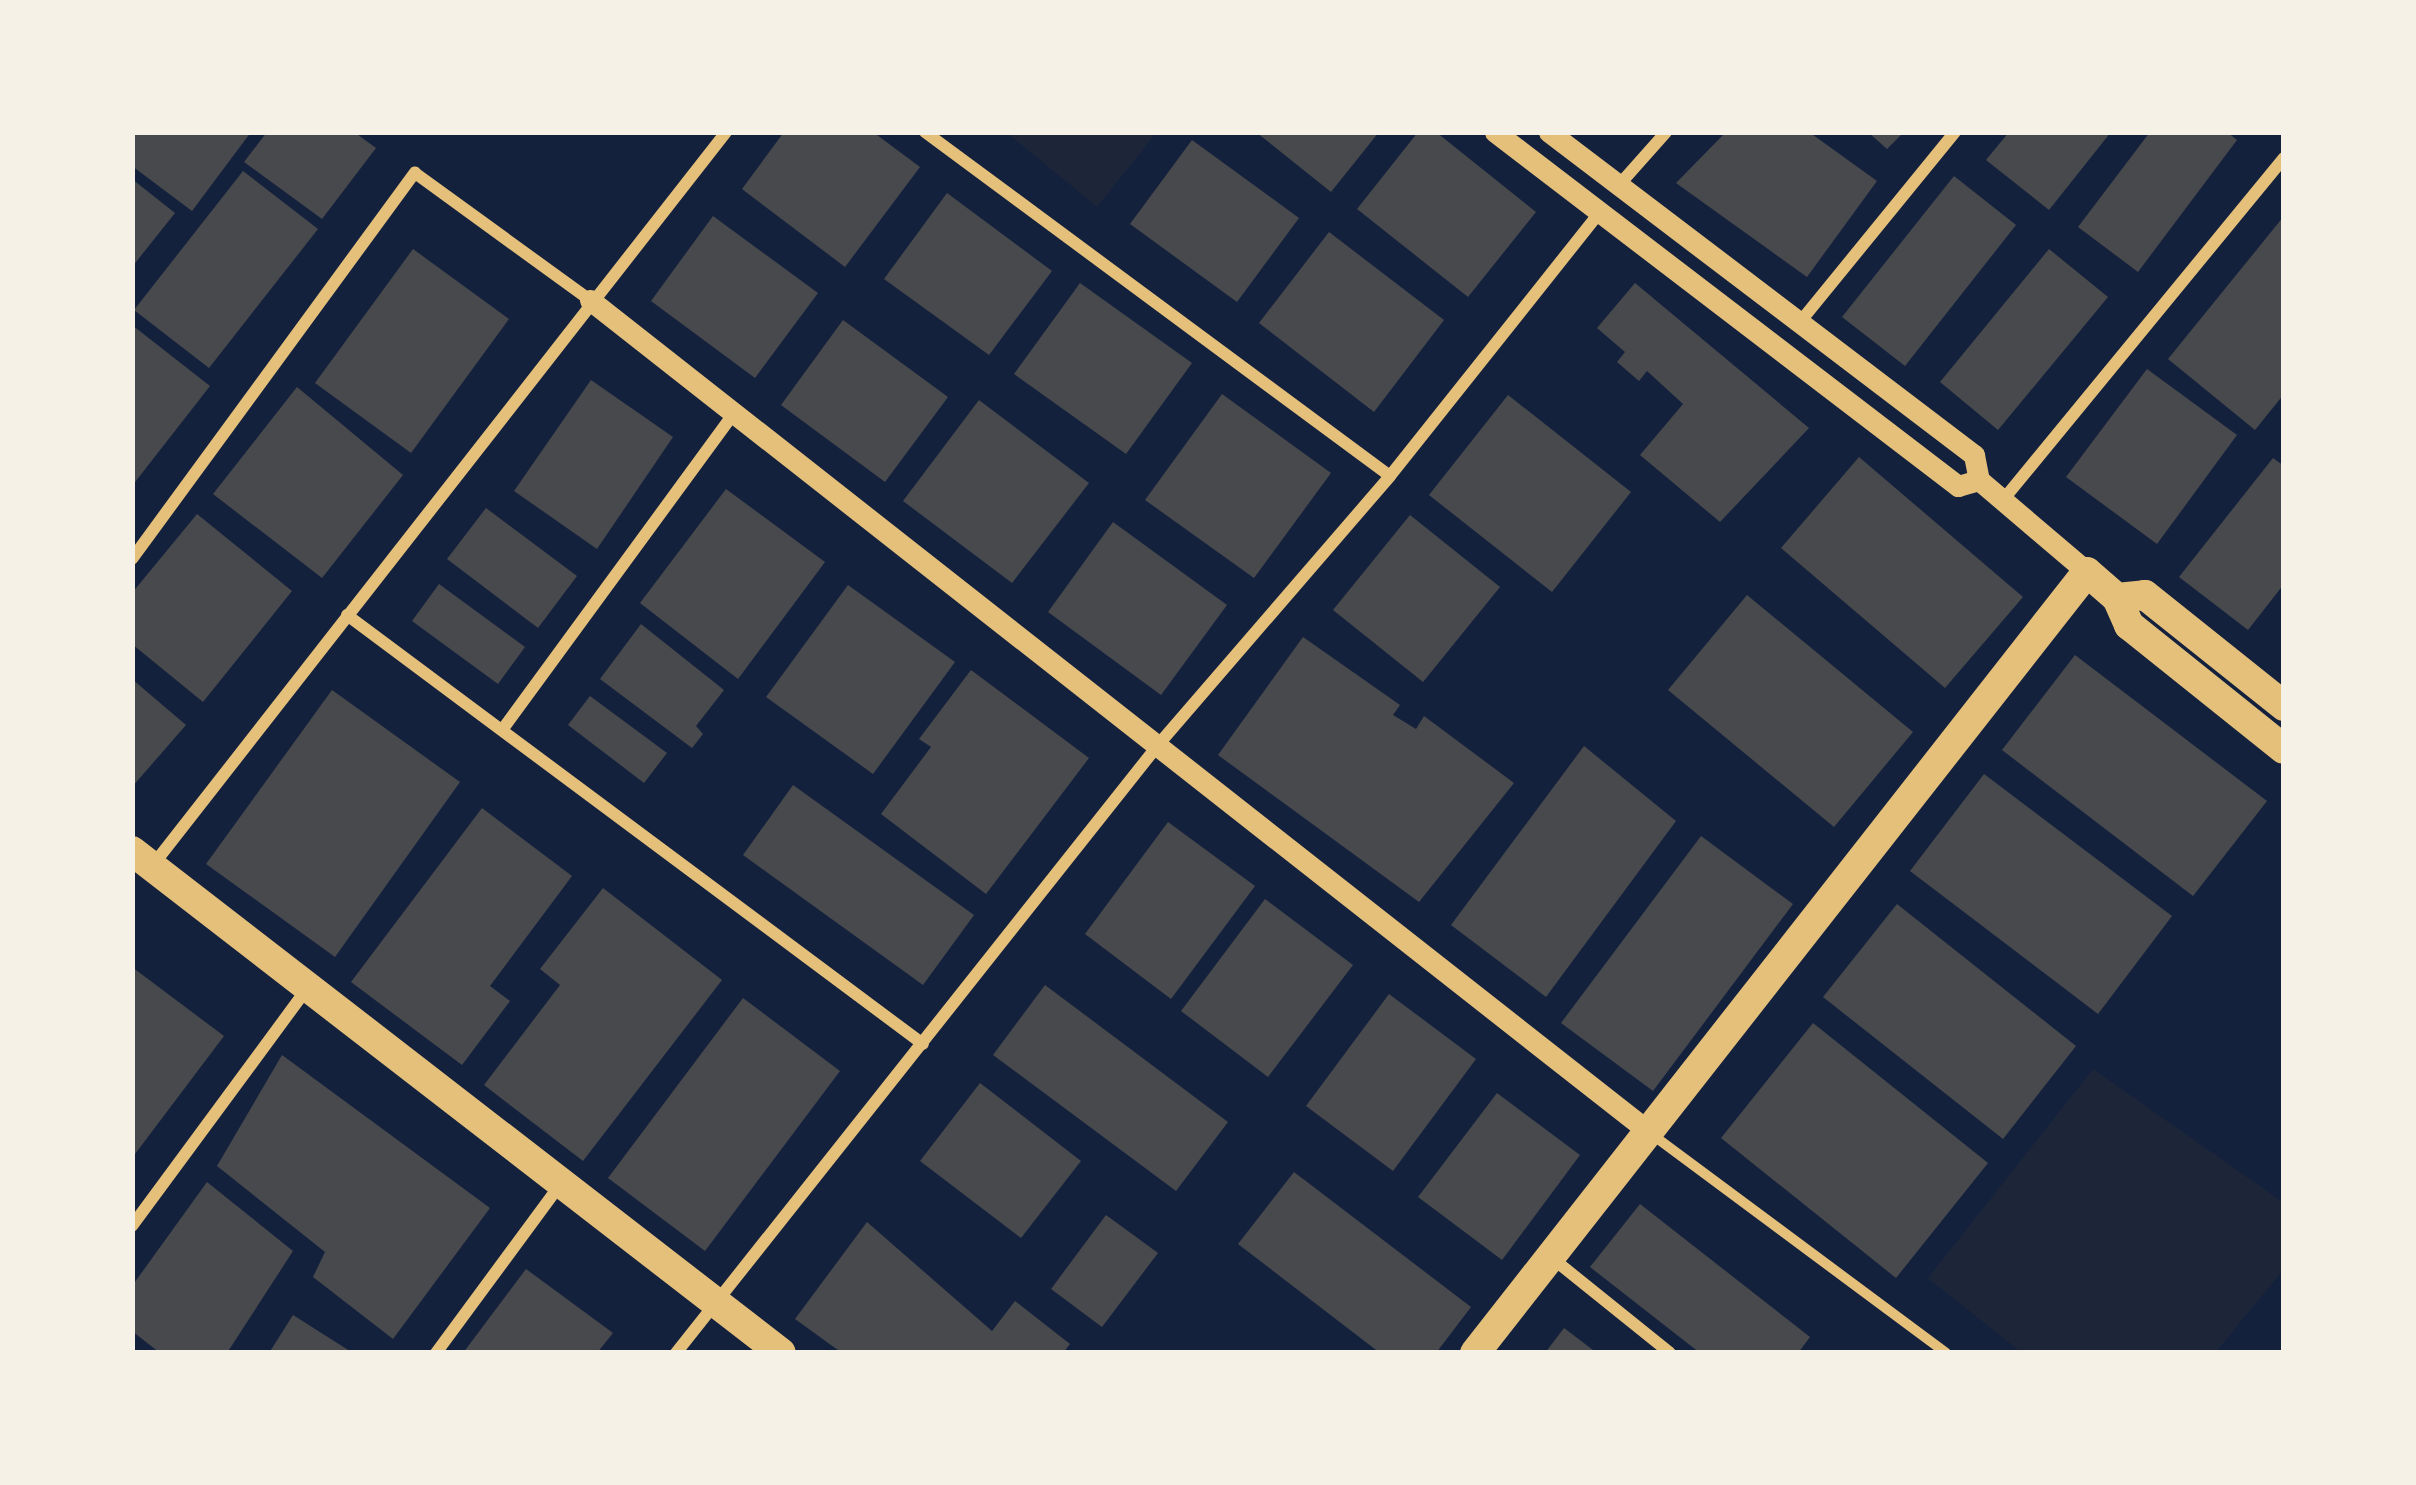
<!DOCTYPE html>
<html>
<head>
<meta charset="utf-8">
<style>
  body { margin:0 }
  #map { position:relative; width:2416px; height:1485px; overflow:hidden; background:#14213d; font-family:"Work Sans",sans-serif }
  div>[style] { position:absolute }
  .green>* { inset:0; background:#1d2539 }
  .building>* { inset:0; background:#48494c }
  .pedestrian>* { height:10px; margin:-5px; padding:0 5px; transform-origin:5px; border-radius:5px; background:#e5c07b }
  .minor>* { height:12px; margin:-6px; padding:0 6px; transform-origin:6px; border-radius:6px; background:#e5c07b }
  .tertiary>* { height:21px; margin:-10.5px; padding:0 10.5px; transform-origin:10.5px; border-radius:10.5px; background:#e5c07b }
  .primary>* { height:30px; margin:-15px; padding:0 15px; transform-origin:15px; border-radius:15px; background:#e5c07b }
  span { translate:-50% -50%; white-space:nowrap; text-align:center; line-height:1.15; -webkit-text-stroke:9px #f6f1e7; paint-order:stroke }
  .frame { position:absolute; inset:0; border:135px solid #f6f1e7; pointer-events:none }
</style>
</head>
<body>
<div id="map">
  <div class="green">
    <div style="clip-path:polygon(1006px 132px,1157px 132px,1097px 207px)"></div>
    <div style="clip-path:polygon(2093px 1069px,2284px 1203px,2284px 1269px,2215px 1353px,2022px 1353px,1928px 1278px)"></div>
  </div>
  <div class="building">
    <div style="clip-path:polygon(132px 132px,251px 132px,192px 211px,132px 166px)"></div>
    <div style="clip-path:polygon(267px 132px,354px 132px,376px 148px,322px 219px,244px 162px)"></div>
    <div style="clip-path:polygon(784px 132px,873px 132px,920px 167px,845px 267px,742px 189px)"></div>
    <div style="clip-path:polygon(1256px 132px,1379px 132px,1331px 192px)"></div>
    <div style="clip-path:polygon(1418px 132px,1436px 132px,1536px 212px,1468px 297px,1357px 209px)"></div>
    <div style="clip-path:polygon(1726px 132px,1809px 132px,1877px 181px,1807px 277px,1676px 183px)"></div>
    <div style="clip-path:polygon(1868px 132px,1904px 132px,1887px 149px)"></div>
    <div style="clip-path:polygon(2009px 132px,2111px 132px,2049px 210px,1986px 160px)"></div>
    <div style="clip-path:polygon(2150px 132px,2227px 132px,2237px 140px,2138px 272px,2078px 227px)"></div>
    <div style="clip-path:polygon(1192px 140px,1299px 218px,1237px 302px,1130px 224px)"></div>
    <div style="clip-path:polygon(243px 171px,318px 229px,209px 368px,134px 310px)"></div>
    <div style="clip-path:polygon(1954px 176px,2016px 225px,1905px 366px,1842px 317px)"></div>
    <div style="clip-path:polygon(132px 179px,175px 213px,132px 267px)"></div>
    <div style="clip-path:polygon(947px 193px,1052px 271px,989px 355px,884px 279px)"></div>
    <div style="clip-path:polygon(713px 216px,818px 293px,755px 378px,651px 301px)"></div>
    <div style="clip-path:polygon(2284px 216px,2284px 394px,2255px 430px,2168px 359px)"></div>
    <div style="clip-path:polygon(1329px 232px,1444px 320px,1374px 412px,1259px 323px)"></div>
    <div style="clip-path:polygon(413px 249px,509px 319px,411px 453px,315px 383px)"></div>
    <div style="clip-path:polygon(2049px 249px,2108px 297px,1998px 430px,1940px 382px)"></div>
    <div style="clip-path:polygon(1080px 283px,1192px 363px,1126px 454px,1014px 374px)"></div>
    <div style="clip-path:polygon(1635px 283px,1809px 428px,1720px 522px,1640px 455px,1683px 404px,1647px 371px,1639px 381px,1617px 362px,1625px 352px,1597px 328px)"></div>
    <div style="clip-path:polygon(843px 320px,948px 397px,885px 482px,781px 405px)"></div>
    <div style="clip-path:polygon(132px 325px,210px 386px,132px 486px)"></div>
    <div style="clip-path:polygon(2147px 369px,2237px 435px,2157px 544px,2066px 477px)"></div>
    <div style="clip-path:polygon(591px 380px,673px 437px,597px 549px,514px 491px)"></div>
    <div style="clip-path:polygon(297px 387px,403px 475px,322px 578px,213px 494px)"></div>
    <div style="clip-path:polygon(1222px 394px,1331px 473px,1254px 578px,1145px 500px)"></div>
    <div style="clip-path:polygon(1508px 395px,1631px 492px,1552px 592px,1429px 495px)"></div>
    <div style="clip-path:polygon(979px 400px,1089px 483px,1012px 583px,903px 501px)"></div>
    <div style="clip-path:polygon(1859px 457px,2023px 597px,1945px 688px,1781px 548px)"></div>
    <div style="clip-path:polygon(2273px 458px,2284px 466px,2284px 584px,2248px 630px,2179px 577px)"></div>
    <div style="clip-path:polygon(726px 489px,825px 562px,738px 679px,640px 603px)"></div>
    <div style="clip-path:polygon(486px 508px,577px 576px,538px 628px,447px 559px)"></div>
    <div style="clip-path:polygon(197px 514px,292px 591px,203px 702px,132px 644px,132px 593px)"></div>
    <div style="clip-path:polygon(1410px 515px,1500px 587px,1423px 682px,1333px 610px)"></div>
    <div style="clip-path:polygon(1113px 522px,1227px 605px,1161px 695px,1048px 612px)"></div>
    <div style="clip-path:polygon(439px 584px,525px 647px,498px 684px,412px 621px)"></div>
    <div style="clip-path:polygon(848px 585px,955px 662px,873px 774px,766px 697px)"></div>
    <div style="clip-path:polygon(1747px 595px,1913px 732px,1834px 827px,1668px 690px)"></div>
    <div style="clip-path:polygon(641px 624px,724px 690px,696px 726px,703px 734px,692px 748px,600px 679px)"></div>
    <div style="clip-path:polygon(1303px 637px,1400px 705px,1393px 715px,1416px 729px,1424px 716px,1514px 783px,1419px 902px,1218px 755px)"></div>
    <div style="clip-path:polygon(2075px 655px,2267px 801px,2193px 896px,2002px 750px)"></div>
    <div style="clip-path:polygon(971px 670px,1089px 758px,986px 894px,881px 814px,931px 747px,919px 739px)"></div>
    <div style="clip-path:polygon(132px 679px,186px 725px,132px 787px)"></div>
    <div style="clip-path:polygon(332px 690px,460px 782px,335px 957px,206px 864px)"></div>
    <div style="clip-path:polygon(590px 696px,667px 753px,644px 783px,568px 725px)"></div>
    <div style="clip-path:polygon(1584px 746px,1676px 821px,1546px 997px,1451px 925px)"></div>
    <div style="clip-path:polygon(1984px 774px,2172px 916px,2098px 1014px,1910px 871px)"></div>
    <div style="clip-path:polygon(793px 785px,974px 915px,923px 985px,743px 855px)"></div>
    <div style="clip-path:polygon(482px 808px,572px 876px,490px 986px,510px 1001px,462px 1065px,351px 982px)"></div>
    <div style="clip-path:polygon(1168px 822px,1255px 886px,1171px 999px,1085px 934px)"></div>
    <div style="clip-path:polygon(1701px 836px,1793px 904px,1653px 1091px,1561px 1023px)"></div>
    <div style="clip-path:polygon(603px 888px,722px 980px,583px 1161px,484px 1085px,560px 985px,540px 969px)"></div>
    <div style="clip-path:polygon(1265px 899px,1353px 965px,1268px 1077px,1181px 1011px)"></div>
    <div style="clip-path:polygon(1897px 904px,2076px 1046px,2003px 1139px,1823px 997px)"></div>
    <div style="clip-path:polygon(132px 967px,224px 1036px,132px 1158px)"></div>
    <div style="clip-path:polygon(1045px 985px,1228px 1122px,1176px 1191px,993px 1055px)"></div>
    <div style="clip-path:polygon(1389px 994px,1476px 1059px,1393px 1171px,1306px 1106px)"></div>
    <div style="clip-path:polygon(743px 998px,840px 1071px,705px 1251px,608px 1178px)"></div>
    <div style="clip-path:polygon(1813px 1023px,1988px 1163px,1896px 1278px,1721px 1138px)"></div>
    <div style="clip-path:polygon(282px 1055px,490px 1208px,393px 1339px,313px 1277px,325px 1252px,217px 1166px)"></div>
    <div style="clip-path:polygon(980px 1083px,1081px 1161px,1021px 1238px,920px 1161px)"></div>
    <div style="clip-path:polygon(1497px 1093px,1580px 1155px,1502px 1260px,1418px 1197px)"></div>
    <div style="clip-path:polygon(1294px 1172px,1471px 1307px,1436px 1353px,1380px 1353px,1238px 1244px)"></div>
    <div style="clip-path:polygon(207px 1182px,293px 1251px,227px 1353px,160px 1353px,132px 1331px,132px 1286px)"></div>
    <div style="clip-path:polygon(1640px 1204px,1810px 1337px,1798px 1353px,1700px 1353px,1590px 1267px)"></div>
    <div style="clip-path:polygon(1106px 1215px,1158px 1253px,1102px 1327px,1051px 1289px)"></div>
    <div style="clip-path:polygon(867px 1222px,992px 1331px,1015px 1301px,1070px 1344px,1063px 1353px,842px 1353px,795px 1319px)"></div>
    <div style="clip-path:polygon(526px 1269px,613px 1333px,597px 1353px,463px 1353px)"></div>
    <div style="clip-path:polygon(293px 1315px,353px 1353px,269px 1353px)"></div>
    <div style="clip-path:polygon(1564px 1328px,1597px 1353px,1545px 1353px)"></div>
  </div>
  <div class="pedestrian">
    <div style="left:1650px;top:1133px;width:369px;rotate:36.6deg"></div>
  </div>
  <div class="minor">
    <div style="left:925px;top:132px;width:578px;rotate:36.49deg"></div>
    <div style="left:1619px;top:185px;width:71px;rotate:-48.4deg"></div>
    <div style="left:1800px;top:322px;width:245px;rotate:-50.8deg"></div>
    <div style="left:2003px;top:500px;width:443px;rotate:-50.6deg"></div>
    <div style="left:132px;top:559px;width:479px;rotate:-53.8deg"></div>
    <div style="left:415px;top:173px;width:216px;rotate:36deg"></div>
    <div style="left:347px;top:615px;width:718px;rotate:36.68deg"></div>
    <div style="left:505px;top:726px;width:388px;rotate:-53.8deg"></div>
    <div style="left:153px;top:865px;width:930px;rotate:-51.98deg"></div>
    <div style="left:132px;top:1226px;width:293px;rotate:-53.6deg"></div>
    <div style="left:1552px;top:1258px;width:151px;rotate:38.8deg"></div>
    <div style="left:436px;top:1353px;width:209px;rotate:-53.6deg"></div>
    <div style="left:676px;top:1353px;width:776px;rotate:-51.59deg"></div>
    <div style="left:1158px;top:745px;width:355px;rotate:-49.2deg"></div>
    <div style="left:1390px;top:476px;width:337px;rotate:-51.5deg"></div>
  </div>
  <div class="tertiary">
    <div style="left:1495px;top:132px;width:583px;rotate:37.4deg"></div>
    <div style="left:1958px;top:486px;width:22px;rotate:-16deg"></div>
    <div style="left:1549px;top:132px;width:534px;rotate:37.23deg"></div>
    <div style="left:1974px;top:455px;width:25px;rotate:79deg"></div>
    <div style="left:1979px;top:480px;width:142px;rotate:40.4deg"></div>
    <div style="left:590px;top:300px;width:1347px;rotate:38.15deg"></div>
  </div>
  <div class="primary">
    <div style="left:2117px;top:598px;width:28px;rotate:-6deg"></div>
    <div style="left:2145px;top:595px;width:178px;rotate:38.6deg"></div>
    <div style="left:132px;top:851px;width:820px;rotate:37.72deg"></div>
    <div style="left:1475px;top:1353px;width:992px;rotate:-51.92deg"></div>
    <div style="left:2087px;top:572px;width:40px;rotate:41deg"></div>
    <div style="left:2117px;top:598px;width:30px;rotate:66deg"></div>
    <div style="left:2129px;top:625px;width:198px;rotate:38.7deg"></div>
  </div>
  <div class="frame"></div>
</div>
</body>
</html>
